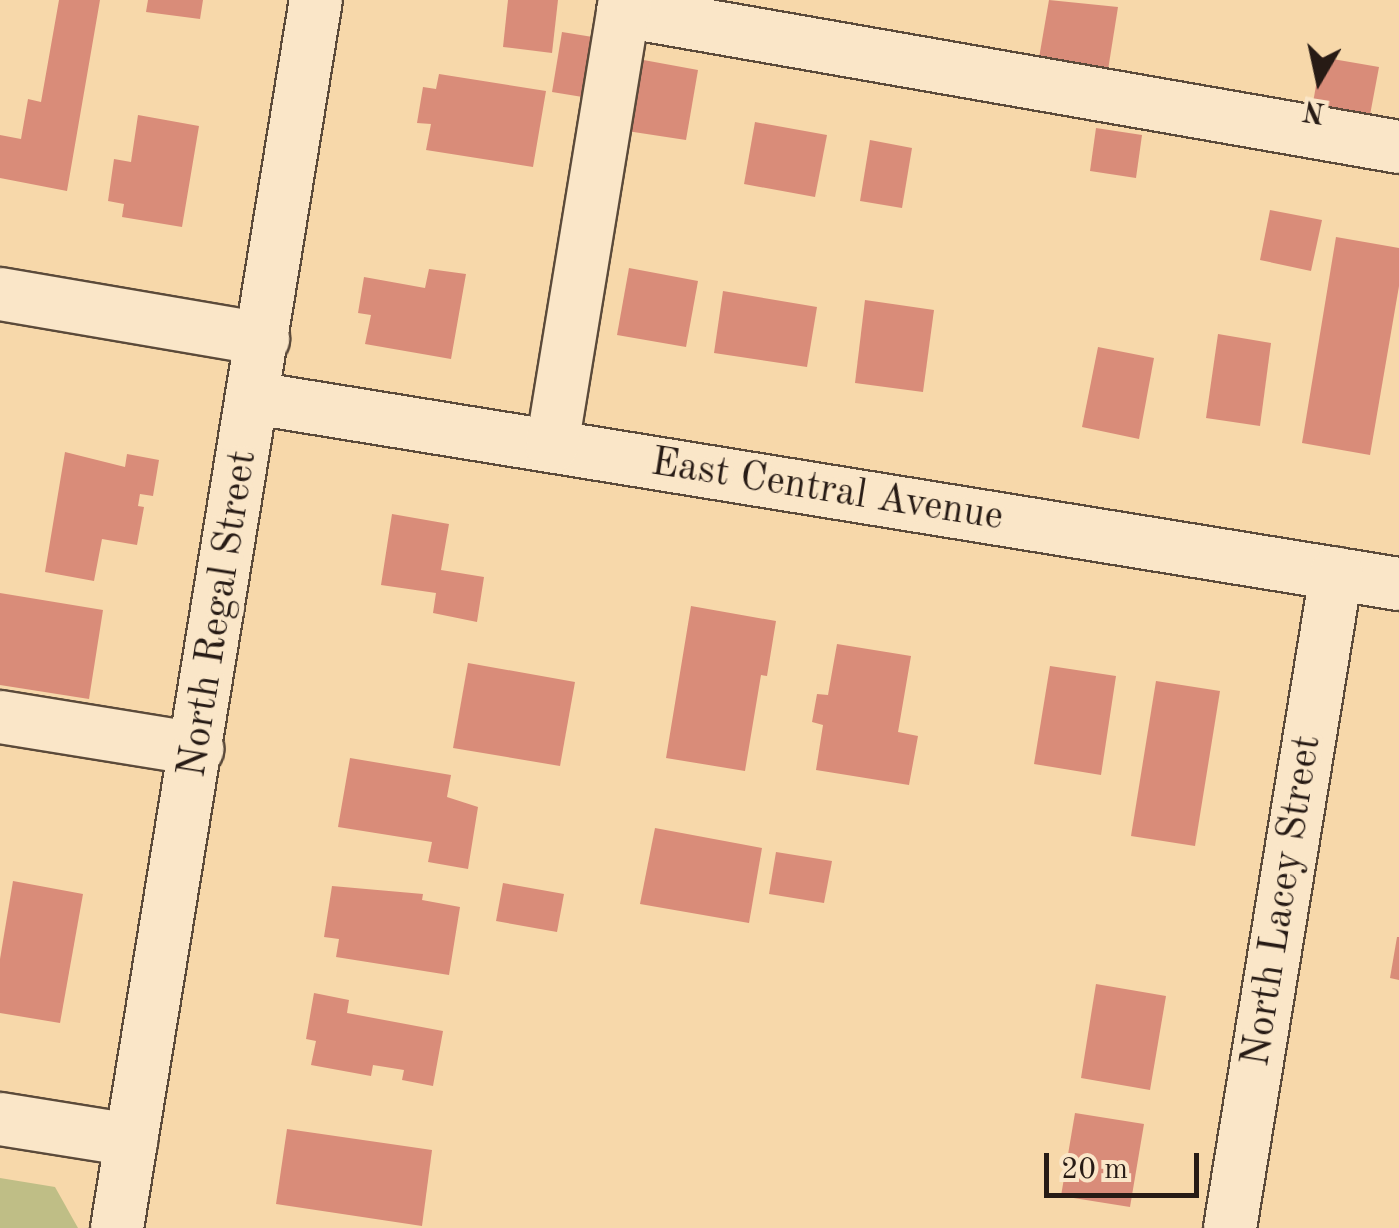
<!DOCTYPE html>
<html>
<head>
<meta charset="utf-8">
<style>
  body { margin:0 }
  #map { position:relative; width:1399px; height:1228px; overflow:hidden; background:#f7d8aa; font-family:"Old Standard TT",serif }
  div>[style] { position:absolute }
  .green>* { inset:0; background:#bfbe86 }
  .building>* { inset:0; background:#d98c79 }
  .roads { filter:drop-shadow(2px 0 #5b4a3a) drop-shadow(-2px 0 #5b4a3a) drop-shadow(0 2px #5b4a3a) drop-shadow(0 -2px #5b4a3a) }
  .minor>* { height:52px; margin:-26px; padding:0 26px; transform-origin:26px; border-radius:26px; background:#fae6c8 }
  span { translate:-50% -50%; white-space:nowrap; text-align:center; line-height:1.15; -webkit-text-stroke:10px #fae6c8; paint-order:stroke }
  .street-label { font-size:40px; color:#271b15 }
  .north { position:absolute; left:1269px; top:30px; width:100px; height:100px; -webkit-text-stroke:8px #fae6c8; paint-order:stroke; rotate:189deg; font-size:28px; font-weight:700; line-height:40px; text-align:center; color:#271b15 }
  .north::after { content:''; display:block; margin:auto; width:35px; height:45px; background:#271b15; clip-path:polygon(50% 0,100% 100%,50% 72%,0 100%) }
  .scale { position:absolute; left:1044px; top:1153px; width:155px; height:45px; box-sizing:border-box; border:5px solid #271b15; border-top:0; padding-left:12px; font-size:30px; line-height:35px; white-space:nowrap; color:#271b15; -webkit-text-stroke:8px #fae6c8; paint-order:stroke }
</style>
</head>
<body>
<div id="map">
  <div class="green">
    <div style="clip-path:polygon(0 1178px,55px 1187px,78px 1228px,0 1228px)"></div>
  </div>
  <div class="building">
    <div style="clip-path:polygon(59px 0,100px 0,67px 191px,0 178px,0 135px,21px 139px,28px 99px,41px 102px)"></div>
    <div style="clip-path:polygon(148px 0,203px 0,200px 19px,146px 12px)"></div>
    <div style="clip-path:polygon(508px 0,558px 0,552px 53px,503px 47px)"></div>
    <div style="clip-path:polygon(1049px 0,1118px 7px,1108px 70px,1039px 58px)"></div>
    <div style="clip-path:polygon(562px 32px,611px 40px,601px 100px,552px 92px)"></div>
    <div style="clip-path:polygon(1321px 57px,1379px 67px,1367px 131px,1310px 120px)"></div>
    <div style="clip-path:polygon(638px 59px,698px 70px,686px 140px,627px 131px)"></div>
    <div style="clip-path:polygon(439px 74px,546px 91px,533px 167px,426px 150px,431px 124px,417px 123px,423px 87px,436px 89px)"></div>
    <div style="clip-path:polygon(138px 115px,199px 126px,182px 227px,122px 217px,124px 204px,108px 201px,114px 159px,131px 162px)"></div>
    <div style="clip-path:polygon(755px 122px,827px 135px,815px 197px,744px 184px)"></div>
    <div style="clip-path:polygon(1096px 128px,1142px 135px,1136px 178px,1090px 171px)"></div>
    <div style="clip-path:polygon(870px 140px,912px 148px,902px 208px,860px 201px)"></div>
    <div style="clip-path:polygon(1270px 210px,1322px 220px,1311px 271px,1260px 260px)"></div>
    <div style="clip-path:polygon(1336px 237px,1399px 248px,1399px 286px,1370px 455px,1302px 443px)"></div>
    <div style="clip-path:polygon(629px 268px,698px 281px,686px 347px,617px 335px)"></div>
    <div style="clip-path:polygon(429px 269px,466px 274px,451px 359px,365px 344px,371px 315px,358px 313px,364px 277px,425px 288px)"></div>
    <div style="clip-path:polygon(723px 291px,817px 307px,807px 367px,714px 353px)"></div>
    <div style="clip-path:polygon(865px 300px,934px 310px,923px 392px,855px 383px)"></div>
    <div style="clip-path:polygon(1218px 334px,1271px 343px,1260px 426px,1206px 418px)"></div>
    <div style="clip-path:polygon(1098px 347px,1154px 358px,1139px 439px,1082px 427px)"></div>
    <div style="clip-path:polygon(65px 452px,125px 467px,127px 454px,159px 460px,153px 496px,140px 494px,138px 506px,144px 507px,137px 545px,102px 539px,94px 581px,45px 572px)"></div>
    <div style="clip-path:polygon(392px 514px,449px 524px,441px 570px,484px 577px,477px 622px,433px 613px,436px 593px,381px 585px)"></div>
    <div style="clip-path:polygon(0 593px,103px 610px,89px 699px,0 685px)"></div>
    <div style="clip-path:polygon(691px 606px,776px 621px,767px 676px,761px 675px,745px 771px,666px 758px)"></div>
    <div style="clip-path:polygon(837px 644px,911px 656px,898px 732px,918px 736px,909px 785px,816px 770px,823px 725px,812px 722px,817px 694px,828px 695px)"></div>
    <div style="clip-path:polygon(468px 663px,575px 682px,560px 766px,453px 748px)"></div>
    <div style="clip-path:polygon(1050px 666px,1116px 676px,1101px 775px,1034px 764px)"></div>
    <div style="clip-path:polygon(1156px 681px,1220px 691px,1195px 846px,1131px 836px)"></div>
    <div style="clip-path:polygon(350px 758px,451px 775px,447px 797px,478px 807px,468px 869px,428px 862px,432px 842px,338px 827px)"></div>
    <div style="clip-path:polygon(655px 828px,762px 848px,749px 923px,640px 904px)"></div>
    <div style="clip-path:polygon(776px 852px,832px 861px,824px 903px,769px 894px)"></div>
    <div style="clip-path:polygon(13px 881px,83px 894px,60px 1023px,0 1013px,0 959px)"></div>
    <div style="clip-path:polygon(503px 883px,564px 894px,557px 932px,496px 921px)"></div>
    <div style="clip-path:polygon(332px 886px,423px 894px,422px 900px,460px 907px,449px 975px,336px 957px,339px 939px,324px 937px)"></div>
    <div style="clip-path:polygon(1397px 937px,1399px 937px,1399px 980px,1390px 978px)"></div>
    <div style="clip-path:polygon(1096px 984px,1166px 996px,1150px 1090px,1081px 1078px)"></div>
    <div style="clip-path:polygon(314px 993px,349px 1000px,347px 1013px,443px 1031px,433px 1086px,402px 1080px,404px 1070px,373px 1065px,371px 1076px,311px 1065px,316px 1041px,306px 1039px)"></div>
    <div style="clip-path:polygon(1075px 1113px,1144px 1124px,1130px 1207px,1061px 1196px)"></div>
    <div style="clip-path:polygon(287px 1129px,432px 1150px,422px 1226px,276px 1204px)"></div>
  </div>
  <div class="roads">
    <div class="minor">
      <div style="left:623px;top:11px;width:788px;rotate:9.94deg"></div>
      <div style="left:0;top:294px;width:267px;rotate:9.7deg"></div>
      <div style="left:254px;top:398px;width:1160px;rotate:9.23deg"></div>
      <div style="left:552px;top:446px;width:452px;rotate:-80.7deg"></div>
      <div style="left:0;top:717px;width:200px;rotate:9.2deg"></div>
      <div style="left:0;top:1119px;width:133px;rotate:9.1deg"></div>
      <div style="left:117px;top:1228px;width:1244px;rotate:-80.8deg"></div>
      <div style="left:1230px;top:1228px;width:663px;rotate:-80.79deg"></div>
    </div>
  </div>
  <div class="street-label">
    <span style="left:827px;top:491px;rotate:9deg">East Central Avenue</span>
    <span style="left:219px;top:614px;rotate:-81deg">North Regal Street</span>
    <span style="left:1283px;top:901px;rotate:-81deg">North Lacey Street</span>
  </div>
  <div class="north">N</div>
  <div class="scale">20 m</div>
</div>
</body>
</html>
